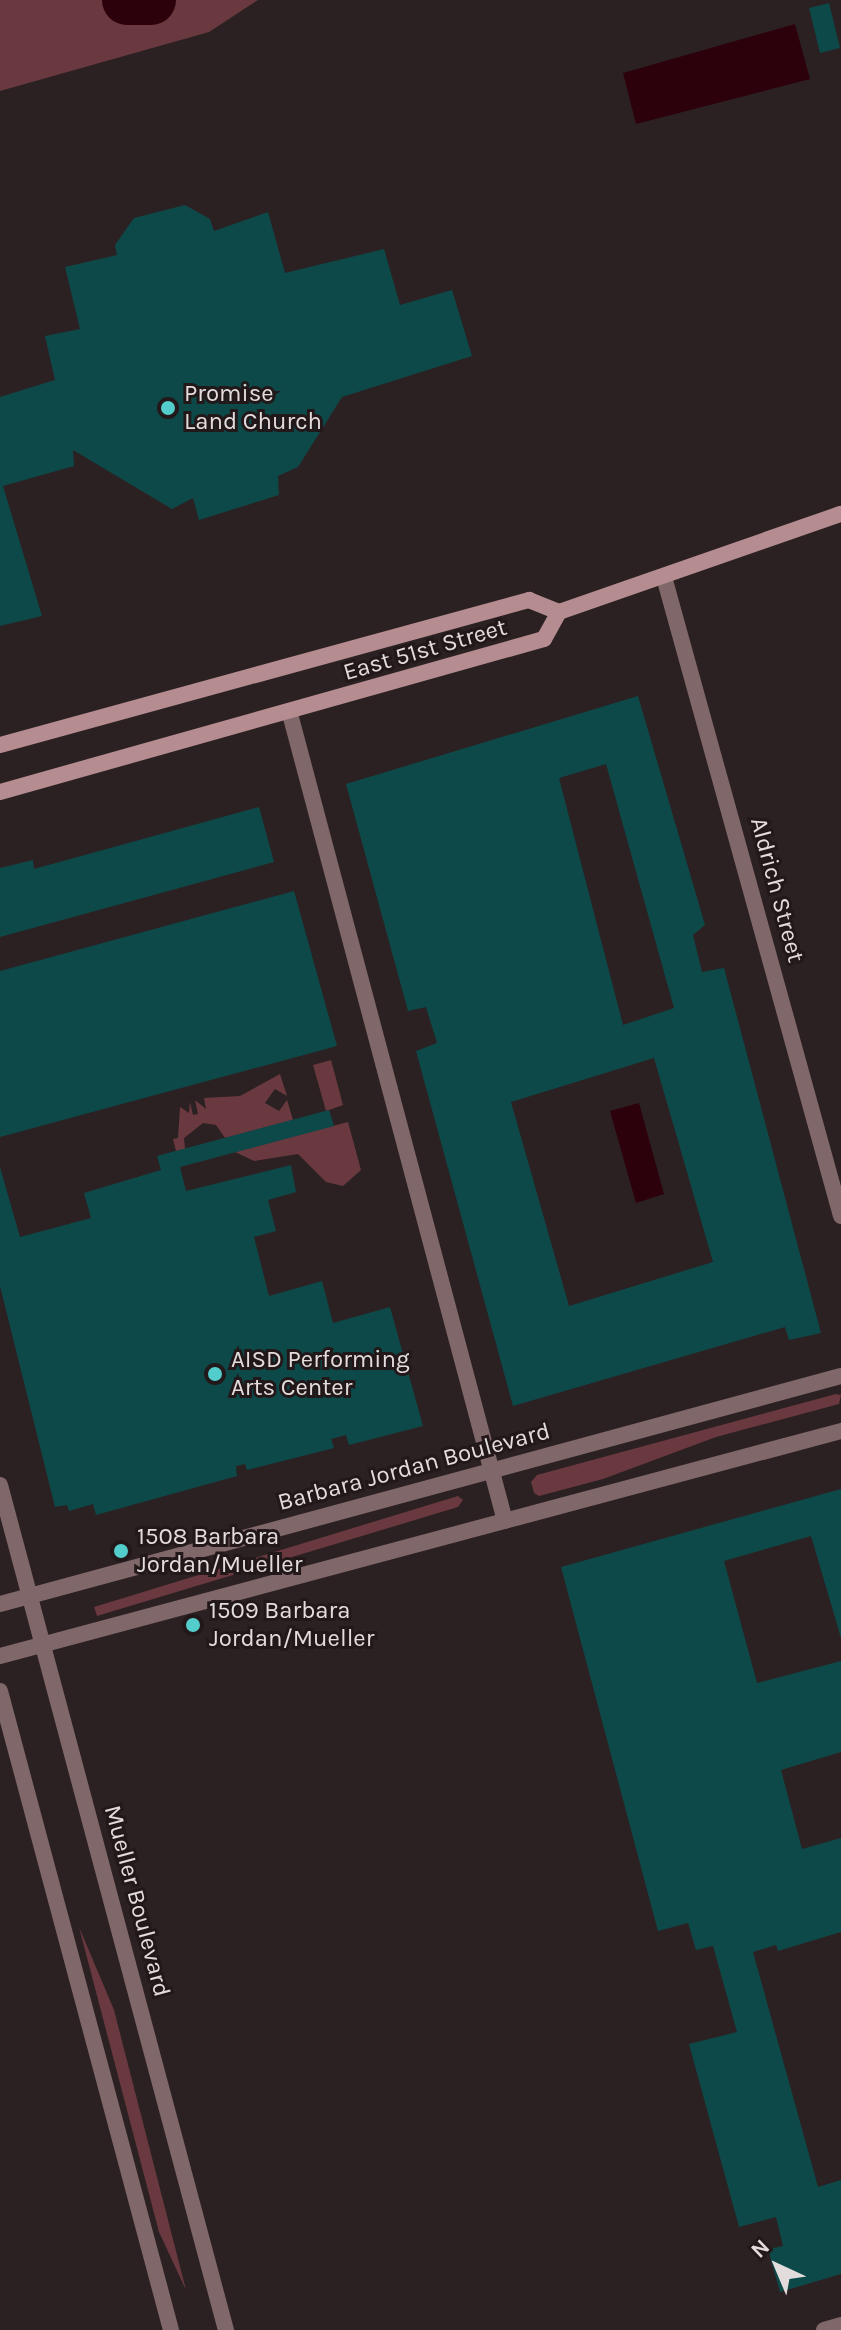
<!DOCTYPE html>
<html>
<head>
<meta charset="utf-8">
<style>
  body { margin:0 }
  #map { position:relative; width:841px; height:2330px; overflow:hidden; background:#2c2122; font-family:Karla,sans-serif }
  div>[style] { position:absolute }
  .green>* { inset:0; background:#69393f }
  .water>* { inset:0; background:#2d010b }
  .river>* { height:50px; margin:-25px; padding:0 25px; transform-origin:25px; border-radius:25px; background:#2d010b }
  .building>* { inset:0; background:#0d4949 }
  .minor>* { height:16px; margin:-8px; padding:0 8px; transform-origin:8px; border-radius:8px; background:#806769 }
  .tertiary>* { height:16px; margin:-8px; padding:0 8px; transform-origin:8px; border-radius:8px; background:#806769 }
  .secondary>* { height:16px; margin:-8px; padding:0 8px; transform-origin:8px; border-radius:8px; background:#b58c90 }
  .dots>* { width:22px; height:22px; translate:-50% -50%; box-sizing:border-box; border:4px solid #221819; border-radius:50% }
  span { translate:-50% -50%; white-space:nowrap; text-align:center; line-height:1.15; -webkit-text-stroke:6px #221819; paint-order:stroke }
  .poi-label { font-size:24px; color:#e3dcdc }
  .left { translate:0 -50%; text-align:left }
  .street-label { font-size:24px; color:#e3dcdc }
  .north { position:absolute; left:737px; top:2226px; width:80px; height:80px; -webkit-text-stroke:6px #221819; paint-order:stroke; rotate:316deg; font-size:22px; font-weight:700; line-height:32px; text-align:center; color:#e3dcdc }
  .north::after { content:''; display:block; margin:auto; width:28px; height:36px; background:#e3dcdc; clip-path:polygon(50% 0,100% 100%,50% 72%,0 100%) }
</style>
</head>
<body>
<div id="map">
  <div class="green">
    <div style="clip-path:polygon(0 0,258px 0,209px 32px,0 91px)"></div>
    <div style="clip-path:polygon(331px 1060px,343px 1105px,326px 1111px,313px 1065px)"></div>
    <div style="clip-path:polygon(280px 1074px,287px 1096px,275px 1089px,265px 1103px,279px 1111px,287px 1100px,293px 1120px,225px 1138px,216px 1125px,203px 1123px,184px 1138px,185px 1149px,176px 1151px,173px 1139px,178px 1138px,180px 1107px,189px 1113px,190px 1102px,193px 1115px,198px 1114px,195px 1100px,206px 1109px,204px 1098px,240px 1096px)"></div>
    <div style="clip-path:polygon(348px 1122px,361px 1170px,343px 1186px,326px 1182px,298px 1154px,254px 1161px,235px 1152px)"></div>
    <div style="clip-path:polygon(836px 1394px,841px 1395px,839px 1404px,716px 1437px,603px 1479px,539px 1496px,534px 1493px,531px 1482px,537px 1475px)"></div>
    <div style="clip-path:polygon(458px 1496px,463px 1500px,458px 1507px,97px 1616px,94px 1607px)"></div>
    <div style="clip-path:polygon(79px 1927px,114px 2010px,186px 2290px,159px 2232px)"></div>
  </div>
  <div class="water">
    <div style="clip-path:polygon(795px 24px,810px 79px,636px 124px,623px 73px)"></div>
    <div style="clip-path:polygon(639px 1103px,664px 1194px,636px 1203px,610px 1111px)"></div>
  </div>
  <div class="river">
    <div style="left:127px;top:0;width:24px"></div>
  </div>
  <div class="building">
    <div style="clip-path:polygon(829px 3px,840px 48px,820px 53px,809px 8px)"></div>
    <div style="clip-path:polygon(185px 205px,210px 219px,214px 231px,268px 212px,285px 273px,384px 249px,400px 305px,452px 290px,472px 356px,342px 397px,298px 467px,278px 476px,279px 495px,199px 520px,193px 498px,172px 509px,73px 450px,74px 466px,3px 486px,42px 616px,0 626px,0 397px,55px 380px,45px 336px,80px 329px,65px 267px,117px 255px,115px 245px,134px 218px)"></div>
    <div style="clip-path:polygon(evenodd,638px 696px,705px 925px,693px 935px,702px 972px,724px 968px,821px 1333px,789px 1340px,785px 1327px,513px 1406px,416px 1051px,437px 1043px,426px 1007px,408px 1011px,346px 784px,638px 696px,606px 764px,674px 1008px,623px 1025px,559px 778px,606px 764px,638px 696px,654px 1058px,713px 1262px,569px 1306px,511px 1102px,654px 1058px)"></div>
    <div style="clip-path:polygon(259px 807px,274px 862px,0 937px,0 868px,33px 860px,34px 869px)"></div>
    <div style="clip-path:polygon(294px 891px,337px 1046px,0 1137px,0 971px)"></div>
    <div style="clip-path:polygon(329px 1110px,334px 1126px,180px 1167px,186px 1191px,291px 1165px,296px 1192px,268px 1200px,276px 1231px,254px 1237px,269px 1296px,322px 1281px,333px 1323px,390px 1307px,423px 1426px,349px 1445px,346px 1435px,331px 1439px,334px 1448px,247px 1470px,245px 1464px,236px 1466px,237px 1476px,96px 1515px,93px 1504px,69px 1511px,67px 1505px,55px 1507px,0 1286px,0 1167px,20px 1237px,91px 1218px,84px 1193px,161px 1170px,157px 1156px)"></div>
    <div style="clip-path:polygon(841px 1489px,841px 1638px,811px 1536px,724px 1561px,757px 1683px,841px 1661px,841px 1752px,781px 1770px,802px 1849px,841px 1838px,841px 1932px,778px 1951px,776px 1945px,753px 1952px,818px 2187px,841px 2180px,841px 2274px,780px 2292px,768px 2249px,783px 2246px,776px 2217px,739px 2227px,689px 2044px,737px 2032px,713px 1946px,696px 1950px,688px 1923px,658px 1931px,561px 1567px)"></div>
  </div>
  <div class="minor">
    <div style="left:664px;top:577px;width:663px;rotate:74.52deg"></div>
    <div style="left:290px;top:714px;width:835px;rotate:75.08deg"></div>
    <div style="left:824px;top:2330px;width:18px;rotate:-16deg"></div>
  </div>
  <div class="tertiary">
    <div style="left:0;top:1485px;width:875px;rotate:75.03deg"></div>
    <div style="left:0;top:1604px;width:871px;rotate:-15.17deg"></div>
    <div style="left:0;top:1656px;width:871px;rotate:-14.98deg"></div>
    <div style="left:0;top:1691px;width:661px;rotate:75.02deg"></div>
  </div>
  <div class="secondary">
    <div style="left:0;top:745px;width:549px;rotate:-15.33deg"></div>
    <div style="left:529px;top:600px;width:32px;rotate:22deg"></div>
    <div style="left:0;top:792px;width:565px;rotate:-15.71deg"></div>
    <div style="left:544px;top:639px;width:31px;rotate:-61deg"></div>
    <div style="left:559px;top:612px;width:299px;rotate:-19.2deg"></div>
  </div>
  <div class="dots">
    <div style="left:168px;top:408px;background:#53cdcb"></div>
    <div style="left:215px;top:1374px;background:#53cdcb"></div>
    <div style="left:121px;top:1551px;background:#53cdcb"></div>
    <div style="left:193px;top:1625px;background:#53cdcb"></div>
  </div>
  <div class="poi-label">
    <span class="left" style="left:184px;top:408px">Promise<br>Land Church</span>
    <span class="left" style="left:231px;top:1374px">AISD Performing<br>Arts Center</span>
    <span class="left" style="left:137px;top:1551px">1508 Barbara<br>Jordan/Mueller</span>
    <span class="left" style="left:209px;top:1625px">1509 Barbara<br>Jordan/Mueller</span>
  </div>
  <div class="street-label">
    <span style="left:425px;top:650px;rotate:-16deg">East 51st Street</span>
    <span style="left:777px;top:890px;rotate:75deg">Aldrich Street</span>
    <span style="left:414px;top:1467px;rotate:-15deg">Barbara Jordan Boulevard</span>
    <span style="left:137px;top:1901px;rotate:75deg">Mueller Boulevard</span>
  </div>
  <div class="north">N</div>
</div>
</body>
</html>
